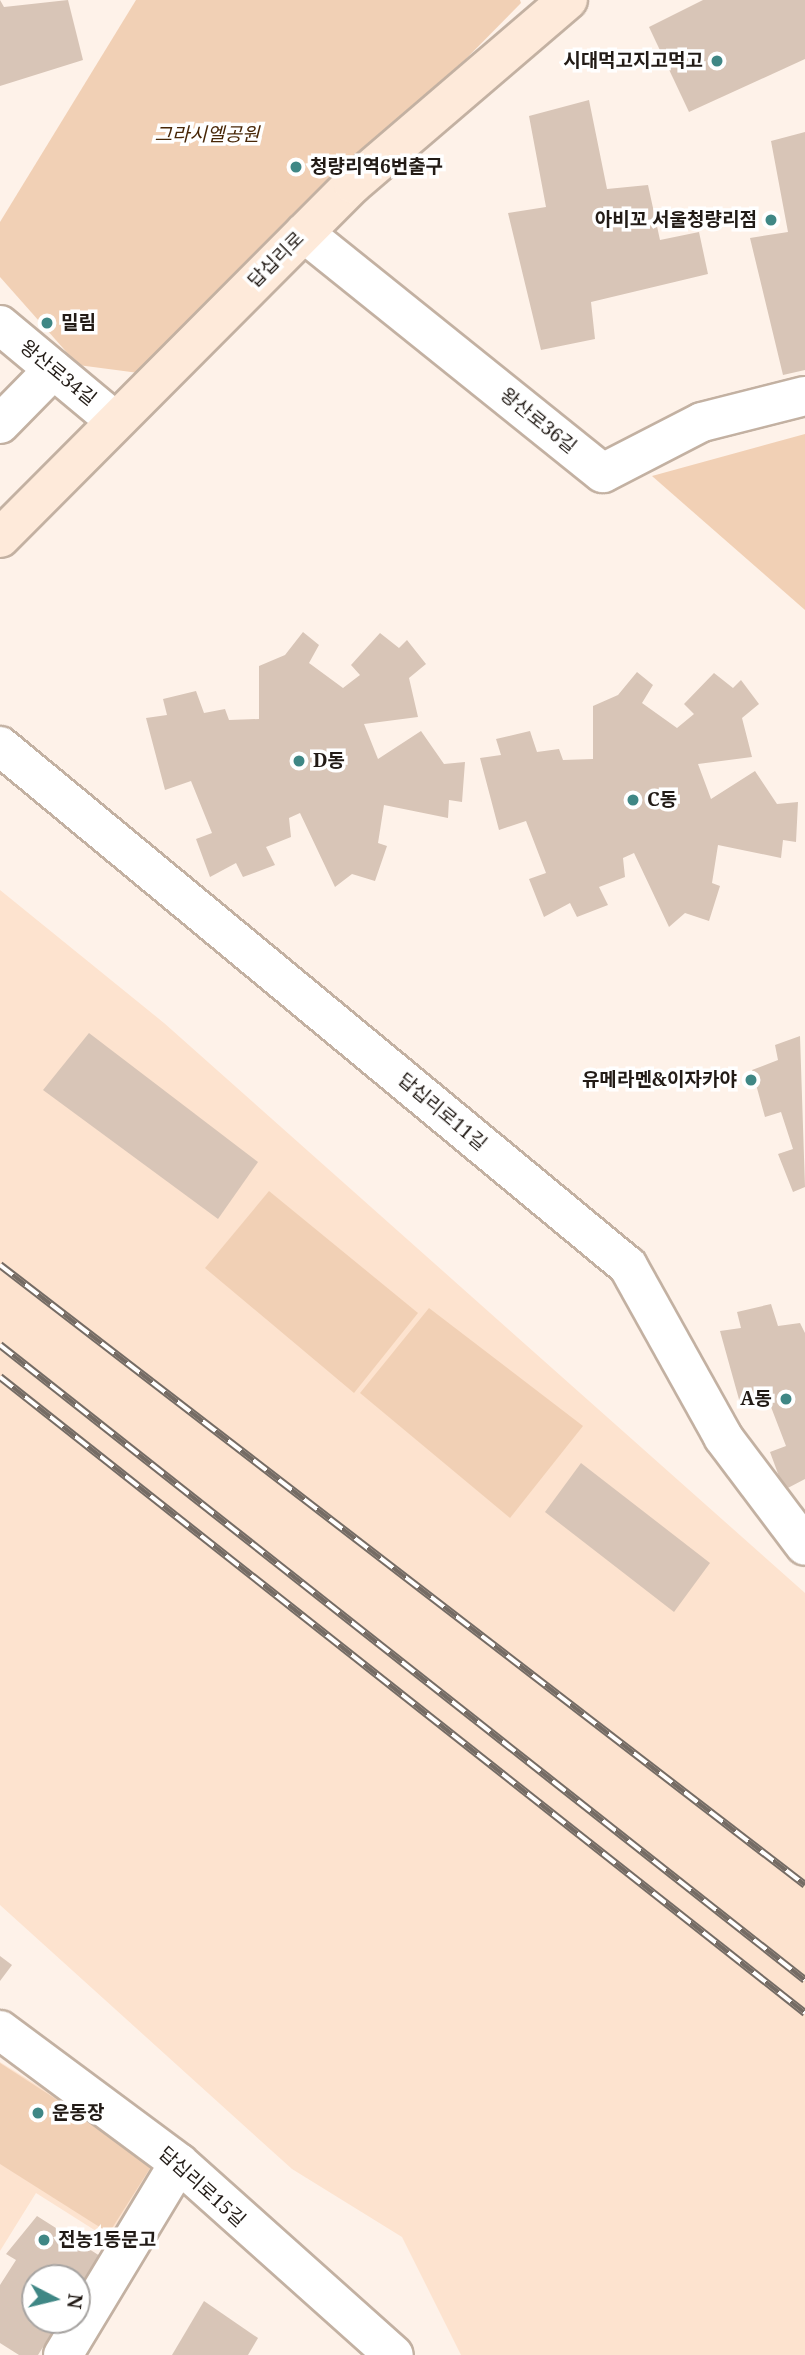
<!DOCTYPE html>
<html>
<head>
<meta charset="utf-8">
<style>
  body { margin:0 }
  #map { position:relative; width:805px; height:2355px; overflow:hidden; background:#fef2e9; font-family:"Noto Serif","Noto Sans KR",serif }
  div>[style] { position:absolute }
  .built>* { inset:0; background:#fde3cf }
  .green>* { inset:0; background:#f1d0b5 }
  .building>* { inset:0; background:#d8c5b7 }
  .roads { filter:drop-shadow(2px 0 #c3b1a2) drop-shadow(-2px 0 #c3b1a2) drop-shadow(0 2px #c3b1a2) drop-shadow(0 -2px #c3b1a2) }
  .minor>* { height:38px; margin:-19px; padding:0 19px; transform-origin:19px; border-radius:19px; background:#fff }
  .secondary>* { height:38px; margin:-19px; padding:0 19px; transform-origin:19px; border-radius:19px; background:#feeada }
  .rail>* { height:8px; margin-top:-4px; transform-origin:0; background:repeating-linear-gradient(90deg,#fff 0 16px,#756c65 0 32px); box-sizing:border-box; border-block:2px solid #756c65 }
  .dots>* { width:19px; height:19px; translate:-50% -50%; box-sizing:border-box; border:4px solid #fff; border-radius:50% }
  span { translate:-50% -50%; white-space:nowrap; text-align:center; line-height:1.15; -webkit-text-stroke:7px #fff; paint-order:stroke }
  .poi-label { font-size:19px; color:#221b16; font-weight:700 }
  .right { translate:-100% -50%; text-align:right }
  .left { translate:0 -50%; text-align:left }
  .park-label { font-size:19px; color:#482707; font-style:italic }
  .street-label { font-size:19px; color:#221b16 }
  .north { position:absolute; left:21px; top:2264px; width:70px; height:70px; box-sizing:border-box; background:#fff; border:2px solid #a7a4a2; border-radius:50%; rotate:97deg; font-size:19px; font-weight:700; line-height:28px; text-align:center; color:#221b16 }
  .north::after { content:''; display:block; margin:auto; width:24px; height:32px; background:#3f8785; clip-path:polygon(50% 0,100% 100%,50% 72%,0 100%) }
</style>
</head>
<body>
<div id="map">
  <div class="built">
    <div style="clip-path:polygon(0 890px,164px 1023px,805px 1593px,805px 2355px,461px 2355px,402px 2237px,292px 2169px,0 1905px)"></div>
    <div style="clip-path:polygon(0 2062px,165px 2165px,115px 2243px,36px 2193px,0 2251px)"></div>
  </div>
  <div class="green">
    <div style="clip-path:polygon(136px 0,520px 0,521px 3px,154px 375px,78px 365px,0 277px,0 222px)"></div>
    <div style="clip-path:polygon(805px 434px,805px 610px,652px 476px)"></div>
    <div style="clip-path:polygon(269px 1191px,418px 1313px,354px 1393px,205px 1268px)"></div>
    <div style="clip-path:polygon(429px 1308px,583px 1426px,510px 1518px,360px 1393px)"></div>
    <div style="clip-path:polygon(0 2063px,154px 2162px,109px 2233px,0 2164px)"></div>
  </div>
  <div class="building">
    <div style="clip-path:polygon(0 0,4px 7px,68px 0,83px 60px,0 86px)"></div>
    <div style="clip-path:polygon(703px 0,805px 0,805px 59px,689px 112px,649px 27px)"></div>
    <div style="clip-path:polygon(589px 100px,607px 189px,648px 185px,660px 240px,699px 232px,708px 274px,591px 302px,595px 339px,541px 350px,508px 213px,546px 207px,529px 116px)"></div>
    <div style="clip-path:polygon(805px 132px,805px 370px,783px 375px,750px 238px,788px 232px,771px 141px)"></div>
    <div style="clip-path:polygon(303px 632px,319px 645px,309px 663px,343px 688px,360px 675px,351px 665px,380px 633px,399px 648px,407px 640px,426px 664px,409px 678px,418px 717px,364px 724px,378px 759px,421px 731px,444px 764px,465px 762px,462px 802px,449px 800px,448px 818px,384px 805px,378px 843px,387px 846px,375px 881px,352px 874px,335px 887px,300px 813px,289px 818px,291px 837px,266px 847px,275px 865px,243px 877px,236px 863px,210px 877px,196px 839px,212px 833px,191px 781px,165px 790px,146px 718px,167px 715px,163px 699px,196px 691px,204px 713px,225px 709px,229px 720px,259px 719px,259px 666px,285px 655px)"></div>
    <div style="clip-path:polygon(637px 672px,653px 685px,642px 703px,677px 728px,694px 714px,684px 704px,714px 673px,733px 688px,741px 680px,759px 704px,742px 718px,752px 757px,698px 764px,711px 799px,755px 771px,777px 804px,798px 802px,796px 842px,783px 840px,781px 858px,718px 845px,712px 883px,720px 886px,709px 921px,685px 913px,669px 927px,634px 853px,623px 858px,625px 877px,599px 887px,608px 905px,577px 917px,570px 903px,544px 917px,529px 879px,546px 873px,526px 821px,499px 830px,480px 758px,501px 755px,496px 739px,530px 731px,537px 752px,559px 749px,563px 760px,593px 759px,593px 706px,618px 695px)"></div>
    <div style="clip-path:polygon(89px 1033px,258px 1162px,218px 1219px,43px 1090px)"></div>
    <div style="clip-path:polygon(800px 1036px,805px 1187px,793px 1192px,778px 1154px,793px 1149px,781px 1112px,765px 1117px,752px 1070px,778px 1060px,775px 1045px)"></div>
    <div style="clip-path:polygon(771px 1304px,778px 1326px,800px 1323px,805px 1333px,805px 1479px,784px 1490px,770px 1452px,786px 1446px,766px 1394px,740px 1403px,720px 1331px,741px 1328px,737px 1312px)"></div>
    <div style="clip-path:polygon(581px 1463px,710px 1563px,674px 1612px,545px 1512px)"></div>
    <div style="clip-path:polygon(0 1956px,12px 1965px,0 1981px)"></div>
    <div style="clip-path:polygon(37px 2216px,100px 2256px,77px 2293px,77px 2278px,35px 2278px,35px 2320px,60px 2320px,38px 2355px,19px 2355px,0 2343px,0 2285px,16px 2260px,6px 2254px)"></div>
    <div style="clip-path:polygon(204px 2301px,258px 2338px,248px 2355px,172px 2355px)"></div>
  </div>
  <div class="roads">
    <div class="minor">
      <div style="left:304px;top:233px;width:383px;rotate:38.8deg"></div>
      <div style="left:603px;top:473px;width:111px;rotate:-27.3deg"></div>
      <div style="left:702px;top:422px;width:106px;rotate:-14.2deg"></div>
      <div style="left:0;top:325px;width:148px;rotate:39.8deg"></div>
      <div style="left:0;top:424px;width:76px;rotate:-45.5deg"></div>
      <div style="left:0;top:746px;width:815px;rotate:39.63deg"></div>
      <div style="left:628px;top:1266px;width:196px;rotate:60.9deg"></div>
      <div style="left:723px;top:1437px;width:136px;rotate:53deg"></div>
      <div style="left:0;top:2030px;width:223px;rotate:36.6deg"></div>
      <div style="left:179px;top:2163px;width:288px;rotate:41.8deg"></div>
      <div style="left:63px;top:2355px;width:224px;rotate:-58.9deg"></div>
    </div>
    <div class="secondary">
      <div style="left:0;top:538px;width:500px;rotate:-45.1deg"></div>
      <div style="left:353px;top:184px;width:283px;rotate:-40.6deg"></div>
    </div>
  </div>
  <div class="rail">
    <div style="left:0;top:1265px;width:1016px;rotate:37.6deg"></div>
    <div style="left:0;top:1345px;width:1025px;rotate:38.27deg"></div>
    <div style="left:0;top:1377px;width:1026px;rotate:38.31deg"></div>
  </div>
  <div class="dots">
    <div style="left:717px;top:61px;background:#3f8785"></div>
    <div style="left:296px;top:167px;background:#3f8785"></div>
    <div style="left:771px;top:220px;background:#3f8785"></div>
    <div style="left:47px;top:323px;background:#3f8785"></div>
    <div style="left:299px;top:761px;background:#3f8785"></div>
    <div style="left:633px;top:800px;background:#3f8785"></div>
    <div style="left:751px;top:1080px;background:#3f8785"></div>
    <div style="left:786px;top:1399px;background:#3f8785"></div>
    <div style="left:38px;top:2113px;background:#3f8785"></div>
    <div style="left:44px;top:2240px;background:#3f8785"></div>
  </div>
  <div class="poi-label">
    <span class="right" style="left:703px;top:61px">시대먹고지고먹고</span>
    <span class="left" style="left:310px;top:167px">청량리역6번출구</span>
    <span class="right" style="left:757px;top:220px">아비꼬 서울청량리점</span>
    <span class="left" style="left:61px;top:323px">밀림</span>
    <span class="left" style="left:313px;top:761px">D동</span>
    <span class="left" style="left:647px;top:800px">C동</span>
    <span class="right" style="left:737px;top:1080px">유메라멘&amp;이자카야</span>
    <span class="right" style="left:772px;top:1399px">A동</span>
    <span class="left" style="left:52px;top:2113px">운동장</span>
    <span class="left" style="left:58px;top:2240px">전농1동문고</span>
  </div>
  <div class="park-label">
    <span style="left:207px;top:135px">그라시엘공원</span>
  </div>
  <div class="street-label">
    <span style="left:276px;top:260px;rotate:-45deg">답십리로</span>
    <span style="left:58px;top:373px;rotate:39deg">왕산로34길</span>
    <span style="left:538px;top:421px;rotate:39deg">왕산로36길</span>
    <span style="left:442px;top:1112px;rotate:40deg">답십리로11길</span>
    <span style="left:202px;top:2187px;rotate:42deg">답십리로15길</span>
  </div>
  <div class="north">N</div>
</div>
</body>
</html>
